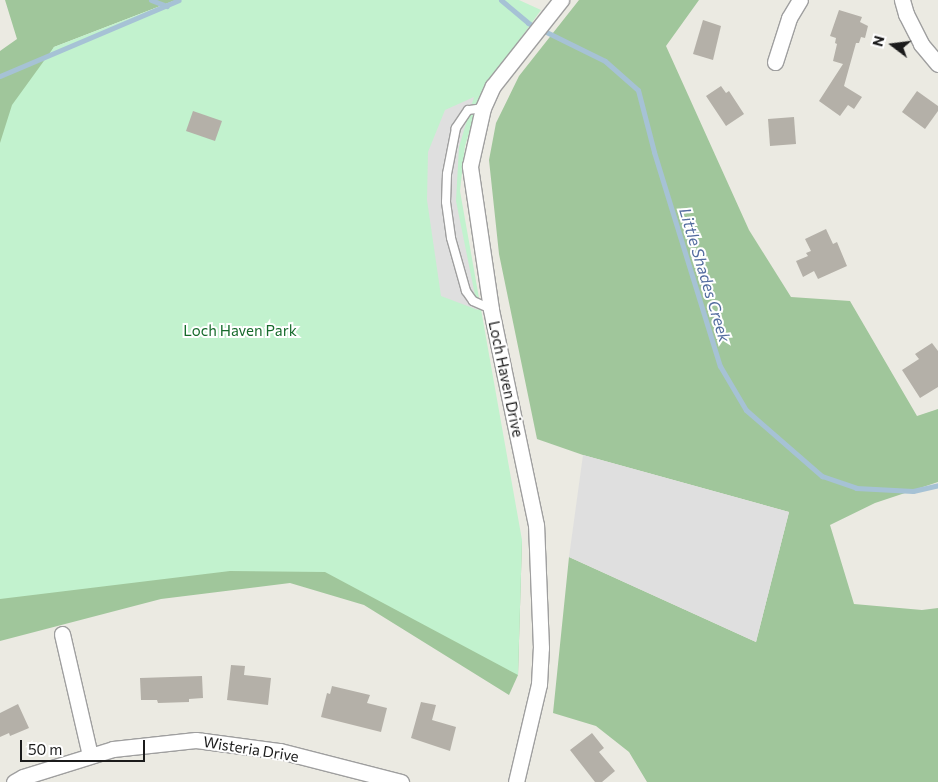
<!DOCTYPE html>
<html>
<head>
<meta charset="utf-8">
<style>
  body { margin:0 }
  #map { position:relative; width:938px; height:782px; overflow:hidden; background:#ebeae2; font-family:Commissioner,sans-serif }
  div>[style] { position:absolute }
  .forest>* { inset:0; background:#a0c69b }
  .park>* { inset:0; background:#c2f2ce }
  .parking>* { inset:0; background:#dfdfdf }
  .stream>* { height:5px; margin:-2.5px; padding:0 2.5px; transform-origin:2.5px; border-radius:2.5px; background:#a6c2d5 }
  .building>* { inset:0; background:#b4b0a8 }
  .roads { filter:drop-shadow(1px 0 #9f9f9f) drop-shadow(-1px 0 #9f9f9f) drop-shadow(0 1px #9f9f9f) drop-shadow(0 -1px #9f9f9f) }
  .service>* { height:8px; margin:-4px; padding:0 4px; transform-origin:4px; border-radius:4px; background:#fff }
  .minor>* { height:15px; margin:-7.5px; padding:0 7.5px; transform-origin:7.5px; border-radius:7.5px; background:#fff }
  span { translate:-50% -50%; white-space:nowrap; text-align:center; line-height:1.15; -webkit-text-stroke:4px #fff; paint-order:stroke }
  .park-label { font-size:15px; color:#176b2c }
  .street-label { font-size:15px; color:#1b1b1b }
  .water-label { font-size:16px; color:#536c9f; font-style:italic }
  .north { position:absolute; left:868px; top:20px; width:50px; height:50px; -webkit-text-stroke:4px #fff; paint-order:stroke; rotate:285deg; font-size:14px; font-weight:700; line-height:20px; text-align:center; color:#1b1b1b }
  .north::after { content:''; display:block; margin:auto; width:18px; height:22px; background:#1b1b1b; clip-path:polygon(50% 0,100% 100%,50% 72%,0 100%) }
  .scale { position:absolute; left:20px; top:740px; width:125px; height:22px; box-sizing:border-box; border:2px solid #1b1b1b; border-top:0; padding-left:6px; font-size:15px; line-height:18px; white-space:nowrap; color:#1b1b1b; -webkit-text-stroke:4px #fff; paint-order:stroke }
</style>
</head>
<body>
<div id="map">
  <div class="forest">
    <div style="clip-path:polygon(5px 0,176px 0,54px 47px,0 151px,0 51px,17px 39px)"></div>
    <div style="clip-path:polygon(579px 0,699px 0,666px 46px,749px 230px,791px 297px,850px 301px,917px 416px,938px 409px,938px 482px,875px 503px,830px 525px,854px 604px,922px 610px,938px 608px,938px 782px,647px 782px,629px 752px,596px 726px,553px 713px,569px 557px,756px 642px,789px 512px,583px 455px,537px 439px,499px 254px,489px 160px,496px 123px,519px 76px)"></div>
    <div style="clip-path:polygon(319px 514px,522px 540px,518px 675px,509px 695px,364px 605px,290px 583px,161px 599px,0 641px,0 561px)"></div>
  </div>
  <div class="park">
    <div style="clip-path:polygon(176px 0,519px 0,541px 10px,482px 92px,465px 146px,460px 191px,522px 540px,518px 675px,325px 572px,230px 571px,0 599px,0 143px,12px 105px,54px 47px)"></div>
  </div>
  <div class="parking">
    <div style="clip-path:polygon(474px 97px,459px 147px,456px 201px,478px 310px,441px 296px,427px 200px,428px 152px,445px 110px)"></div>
    <div style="clip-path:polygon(583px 455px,789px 512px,756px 642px,569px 557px)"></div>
  </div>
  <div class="stream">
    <div style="left:151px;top:0;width:17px;rotate:21deg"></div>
    <div style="left:501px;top:0;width:35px;rotate:40deg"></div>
    <div style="left:528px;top:23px;width:86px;rotate:26.3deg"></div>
    <div style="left:605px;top:61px;width:44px;rotate:41.3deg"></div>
    <div style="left:638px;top:90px;width:64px;rotate:75.5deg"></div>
    <div style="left:654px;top:152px;width:224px;rotate:72.9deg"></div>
    <div style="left:720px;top:366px;width:51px;rotate:59.4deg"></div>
    <div style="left:746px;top:410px;width:101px;rotate:41deg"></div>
    <div style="left:822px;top:476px;width:36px;rotate:19deg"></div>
    <div style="left:856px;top:488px;width:57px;rotate:3deg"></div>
    <div style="left:913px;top:491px;width:26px;rotate:-13deg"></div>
    <div style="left:0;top:76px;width:194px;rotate:-23deg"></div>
  </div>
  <div class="building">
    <div style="clip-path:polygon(839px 10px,862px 17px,860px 22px,868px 26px,865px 38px,861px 37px,859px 43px,856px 43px,844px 86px,862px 97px,854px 109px,848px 105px,840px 116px,819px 101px,843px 64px,833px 61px,837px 44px,835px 43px,836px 38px,830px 36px)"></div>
    <div style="clip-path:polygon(703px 20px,721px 26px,713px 60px,693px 54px)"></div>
    <div style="clip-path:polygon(721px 86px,726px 93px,729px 91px,744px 114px,726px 126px,706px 96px)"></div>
    <div style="clip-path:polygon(917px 91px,938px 106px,938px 111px,925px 129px,902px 112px)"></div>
    <div style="clip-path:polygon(193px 111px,222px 121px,215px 141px,186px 131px)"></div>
    <div style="clip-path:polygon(794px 117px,796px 144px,770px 146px,768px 119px)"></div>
    <div style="clip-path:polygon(826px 229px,833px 244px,837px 242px,847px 266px,818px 279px,814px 271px,803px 277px,796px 261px,808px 256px,806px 253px,811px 251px,805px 239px)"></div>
    <div style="clip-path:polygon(932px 343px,938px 351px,938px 387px,920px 398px,902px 370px,919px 359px,915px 354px)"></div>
    <div style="clip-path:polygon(231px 665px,245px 666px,244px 675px,271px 678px,268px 705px,227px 700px)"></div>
    <div style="clip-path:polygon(202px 676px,203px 698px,189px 699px,189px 702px,158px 703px,157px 700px,141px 700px,140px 678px)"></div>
    <div style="clip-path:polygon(332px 686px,370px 695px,367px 703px,387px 708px,381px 732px,321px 717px,327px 693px,330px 694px)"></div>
    <div style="clip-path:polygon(421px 702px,436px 705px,432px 720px,456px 727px,450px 751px,411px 738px)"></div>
    <div style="clip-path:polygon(18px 704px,29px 728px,10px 736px,9px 733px,0 737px,0 713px)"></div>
    <div style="clip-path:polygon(592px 733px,604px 748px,599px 752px,615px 771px,602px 782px,595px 782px,570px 750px)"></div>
  </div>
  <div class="roads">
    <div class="service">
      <div style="left:483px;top:108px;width:15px;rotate:172deg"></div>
      <div style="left:468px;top:110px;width:22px;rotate:124deg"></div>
      <div style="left:456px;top:128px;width:47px;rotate:101.1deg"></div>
      <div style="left:447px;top:174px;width:28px;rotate:92deg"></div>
      <div style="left:446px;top:202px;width:36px;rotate:82deg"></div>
      <div style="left:451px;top:238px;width:55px;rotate:74.2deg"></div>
      <div style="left:466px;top:291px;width:12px;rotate:55deg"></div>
      <div style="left:473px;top:301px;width:20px;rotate:24deg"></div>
    </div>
    <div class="minor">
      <div style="left:902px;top:0;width:15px;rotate:74deg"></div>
      <div style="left:906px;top:14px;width:34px;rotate:63deg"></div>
      <div style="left:921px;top:44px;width:26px;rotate:50deg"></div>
      <div style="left:775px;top:62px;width:46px;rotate:-72.3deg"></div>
      <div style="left:789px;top:18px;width:21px;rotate:-59deg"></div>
      <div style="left:62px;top:634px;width:124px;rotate:77deg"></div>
      <div style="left:14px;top:782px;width:10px;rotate:-29deg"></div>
      <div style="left:23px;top:777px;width:94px;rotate:-17.3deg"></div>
      <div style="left:113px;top:749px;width:83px;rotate:-6.2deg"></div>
      <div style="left:196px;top:740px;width:85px;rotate:7.5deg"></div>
      <div style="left:280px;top:751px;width:125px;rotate:14.4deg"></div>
      <div style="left:516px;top:782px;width:101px;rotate:-76.8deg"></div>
      <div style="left:539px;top:684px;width:36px;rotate:-87deg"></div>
      <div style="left:541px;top:648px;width:123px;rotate:-92.3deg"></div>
      <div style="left:536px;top:525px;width:221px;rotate:-101.8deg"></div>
      <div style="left:491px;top:309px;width:145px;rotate:-98.4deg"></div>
      <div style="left:470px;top:166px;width:59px;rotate:-77.4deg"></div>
      <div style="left:483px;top:108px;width:24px;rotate:-66deg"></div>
      <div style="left:493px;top:86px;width:110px;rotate:-51.7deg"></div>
    </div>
  </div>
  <div class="park-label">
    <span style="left:240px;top:331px">Loch Haven Park</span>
  </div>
  <div class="street-label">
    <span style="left:506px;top:379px;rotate:78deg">Loch Haven Drive</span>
    <span style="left:251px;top:749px;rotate:9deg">Wisteria Drive</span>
  </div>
  <div class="water-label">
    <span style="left:705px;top:275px;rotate:73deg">Little Shades Creek</span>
  </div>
  <div class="north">N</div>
  <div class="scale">50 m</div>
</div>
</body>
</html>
